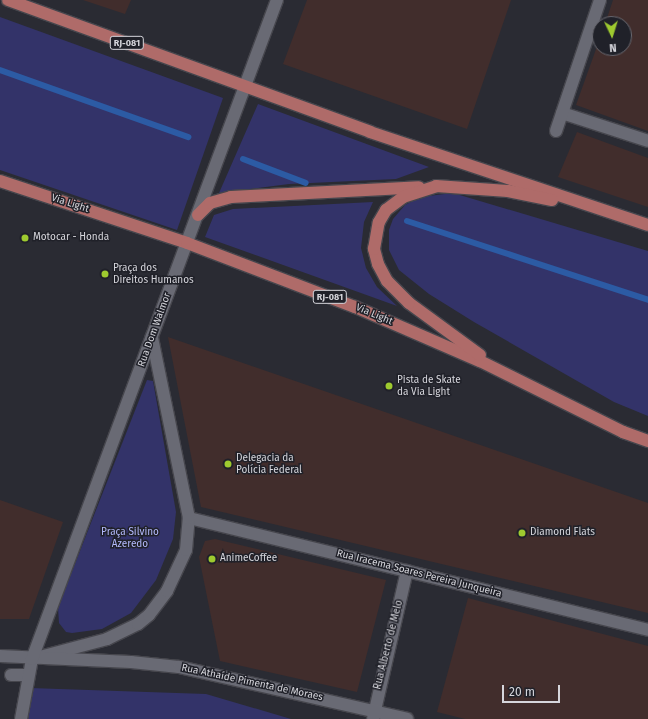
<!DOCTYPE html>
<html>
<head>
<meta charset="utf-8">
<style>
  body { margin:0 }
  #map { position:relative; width:648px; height:719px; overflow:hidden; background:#2a2b33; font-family:"Fira Sans",sans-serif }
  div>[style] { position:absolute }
  .commercial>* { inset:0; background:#412d2c }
  .green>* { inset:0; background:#333369 }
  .stream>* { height:6px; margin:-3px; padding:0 3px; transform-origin:3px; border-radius:3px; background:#2c5ba4 }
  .roads { filter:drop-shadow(1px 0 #46464d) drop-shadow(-1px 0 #46464d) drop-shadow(0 1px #46464d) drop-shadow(0 -1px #46464d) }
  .pedestrian>* { height:12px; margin:-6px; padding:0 6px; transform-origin:6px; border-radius:6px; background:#696a74 }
  .minor>* { height:12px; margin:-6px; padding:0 6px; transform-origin:6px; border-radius:6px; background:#696a74 }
  .secondary>* { height:12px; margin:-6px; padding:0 6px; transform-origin:6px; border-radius:6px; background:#696a74 }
  .primary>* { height:12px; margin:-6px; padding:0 6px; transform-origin:6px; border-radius:6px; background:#af6b69 }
  .dots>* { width:11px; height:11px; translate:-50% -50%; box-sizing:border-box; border:2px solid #202129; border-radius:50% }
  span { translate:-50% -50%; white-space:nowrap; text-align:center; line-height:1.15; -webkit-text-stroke:3px #202129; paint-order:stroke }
  .shield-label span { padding:1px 3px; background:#202129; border:1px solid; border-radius:3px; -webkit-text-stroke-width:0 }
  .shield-label { font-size:9px; color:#d6d6dc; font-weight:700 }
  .street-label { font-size:10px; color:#d6d6dc }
  .poi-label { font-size:10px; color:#d6d6dc }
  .left { translate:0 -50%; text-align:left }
  .park-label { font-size:10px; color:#b3b9fc }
  .north { position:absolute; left:592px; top:16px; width:40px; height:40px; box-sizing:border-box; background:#202129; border:1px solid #696971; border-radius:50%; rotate:176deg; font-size:11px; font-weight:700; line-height:16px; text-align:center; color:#d6d6dc }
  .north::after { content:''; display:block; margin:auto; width:14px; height:18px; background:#9eca2f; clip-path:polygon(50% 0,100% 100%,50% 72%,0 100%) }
  .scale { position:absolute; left:502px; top:685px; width:58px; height:18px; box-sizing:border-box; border:2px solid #d6d6dc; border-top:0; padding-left:5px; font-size:12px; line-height:14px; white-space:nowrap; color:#d6d6dc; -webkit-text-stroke:3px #202129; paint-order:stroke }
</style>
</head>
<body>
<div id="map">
  <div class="commercial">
    <div style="clip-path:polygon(83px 0,131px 0,125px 14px)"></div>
    <div style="clip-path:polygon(307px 0,511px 0,467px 129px,283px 64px)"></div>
    <div style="clip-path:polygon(613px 0,648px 0,648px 131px,576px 105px,600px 38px,600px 48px,624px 48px,624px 24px,605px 24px)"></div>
    <div style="clip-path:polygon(577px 132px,648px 158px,648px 207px,558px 177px)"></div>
    <div style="clip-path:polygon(168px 337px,648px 503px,648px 613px,201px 507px)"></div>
    <div style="clip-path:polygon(0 500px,63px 522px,29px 619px,0 619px)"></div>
    <div style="clip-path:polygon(215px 539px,386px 580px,357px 692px,220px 661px,199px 557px,205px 541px)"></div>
    <div style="clip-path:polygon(468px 598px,648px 646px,648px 719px,465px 719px,437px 712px)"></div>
  </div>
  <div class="green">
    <div style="clip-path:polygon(0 17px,223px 98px,177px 230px,0 170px)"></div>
    <div style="clip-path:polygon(258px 104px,429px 167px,396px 179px,289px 184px,219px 193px)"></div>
    <div style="clip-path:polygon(453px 193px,648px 251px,648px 416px,614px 402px,474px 322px,429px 294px,399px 270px,389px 250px,389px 230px,393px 219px,405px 205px,420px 197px)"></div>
    <div style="clip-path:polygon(373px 202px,364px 222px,361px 248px,366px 268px,377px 287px,397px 306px,205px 237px,214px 215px,233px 209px)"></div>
    <div style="clip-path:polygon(147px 380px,153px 381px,176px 512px,173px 539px,156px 580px,131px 613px,102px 629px,72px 633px,66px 632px,59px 623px,58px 607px)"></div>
    <div style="clip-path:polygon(30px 688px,206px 694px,291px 719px,25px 719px)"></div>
  </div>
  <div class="stream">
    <div style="left:0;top:70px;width:200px;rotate:19.6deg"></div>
    <div style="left:243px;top:159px;width:67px;rotate:20.9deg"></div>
    <div style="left:407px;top:221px;width:254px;rotate:18.1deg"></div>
  </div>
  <div class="roads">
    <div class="pedestrian">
      <div style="left:11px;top:675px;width:17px"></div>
    </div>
    <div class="minor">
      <div style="left:562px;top:113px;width:90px;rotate:18deg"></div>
      <div style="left:556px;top:131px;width:138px;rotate:-71.4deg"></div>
      <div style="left:189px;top:518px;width:472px;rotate:13.7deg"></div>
      <div style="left:21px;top:719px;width:61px;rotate:-79.6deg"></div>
      <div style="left:32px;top:659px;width:78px;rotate:-14.9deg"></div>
      <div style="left:107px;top:639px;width:34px;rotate:-26deg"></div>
      <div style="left:138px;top:624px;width:14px;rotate:-39deg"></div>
      <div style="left:149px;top:615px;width:30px;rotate:-53deg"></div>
      <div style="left:167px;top:591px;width:45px;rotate:-65.1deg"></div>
      <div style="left:186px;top:550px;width:32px;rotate:-85deg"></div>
      <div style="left:189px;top:518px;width:185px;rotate:-101.6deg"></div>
      <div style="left:373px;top:719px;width:152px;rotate:-77.1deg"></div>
    </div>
    <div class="secondary">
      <div style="left:0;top:656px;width:131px;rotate:2.6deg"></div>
      <div style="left:131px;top:662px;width:48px;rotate:5.9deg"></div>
      <div style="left:179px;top:667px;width:234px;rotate:12.8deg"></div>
      <div style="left:32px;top:659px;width:703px;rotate:-69.61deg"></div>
    </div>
    <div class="primary">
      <div style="left:8px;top:0;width:385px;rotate:20deg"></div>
      <div style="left:370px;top:132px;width:293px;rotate:18.5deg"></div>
      <div style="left:0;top:181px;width:197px;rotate:18.3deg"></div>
      <div style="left:187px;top:243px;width:180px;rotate:20.9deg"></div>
      <div style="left:355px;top:307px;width:136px;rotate:23.4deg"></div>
      <div style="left:480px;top:361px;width:160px;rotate:26.4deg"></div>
      <div style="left:623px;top:432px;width:27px;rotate:20deg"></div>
      <div style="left:198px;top:215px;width:17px;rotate:-45deg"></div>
      <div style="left:210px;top:203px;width:22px;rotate:-16deg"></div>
      <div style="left:231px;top:197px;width:188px;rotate:-3deg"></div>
      <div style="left:480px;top:355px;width:88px;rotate:-143.8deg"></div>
      <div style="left:409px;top:303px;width:31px;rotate:-135deg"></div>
      <div style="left:387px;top:281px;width:19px;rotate:-118deg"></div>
      <div style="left:378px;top:264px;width:16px;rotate:-105deg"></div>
      <div style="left:374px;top:249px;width:27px;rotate:-80deg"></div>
      <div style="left:379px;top:222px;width:14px;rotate:-60deg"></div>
      <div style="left:386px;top:210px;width:21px;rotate:-37deg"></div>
      <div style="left:403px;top:197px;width:35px;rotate:-18deg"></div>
      <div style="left:436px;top:186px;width:72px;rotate:4deg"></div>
      <div style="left:508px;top:191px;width:45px;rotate:11.6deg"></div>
    </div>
  </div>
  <div class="dots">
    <div style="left:25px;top:238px;background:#9eca2f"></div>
    <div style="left:105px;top:274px;background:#9eca2f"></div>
    <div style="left:389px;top:386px;background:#9eca2f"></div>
    <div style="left:228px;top:464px;background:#9eca2f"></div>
    <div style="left:522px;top:533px;background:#9eca2f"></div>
    <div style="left:212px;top:559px;background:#9eca2f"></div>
  </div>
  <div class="shield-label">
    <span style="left:127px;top:43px">RJ-081</span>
    <span style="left:330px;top:297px">RJ-081</span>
  </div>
  <div class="street-label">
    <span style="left:70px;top:204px;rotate:18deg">Via Light</span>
    <span style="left:374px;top:315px;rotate:23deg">Via Light</span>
    <span style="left:155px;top:330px;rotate:-70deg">Rua Dom Walmor</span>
    <span style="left:419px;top:574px;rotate:14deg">Rua Iracema Soares Pereira Junqueira</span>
    <span style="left:389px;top:645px;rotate:-76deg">Rua Alberto de Melo</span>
    <span style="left:252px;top:683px;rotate:12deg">Rua Athaíde Pimenta de Moraes</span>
  </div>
  <div class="poi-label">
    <span class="left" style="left:33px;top:238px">Motocar - Honda</span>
    <span class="left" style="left:113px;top:274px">Praça dos<br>Direitos Humanos</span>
    <span class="left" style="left:397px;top:386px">Pista de Skate<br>da Via Light</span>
    <span class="left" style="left:236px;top:464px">Delegacia da<br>Polícia Federal</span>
    <span class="left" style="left:530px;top:533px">Diamond Flats</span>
    <span class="left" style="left:220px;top:559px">AnimeCoffee</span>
  </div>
  <div class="park-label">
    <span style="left:130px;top:538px">Praça Silvino<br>Azeredo</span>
  </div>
  <div class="north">N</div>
  <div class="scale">20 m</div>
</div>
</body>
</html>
